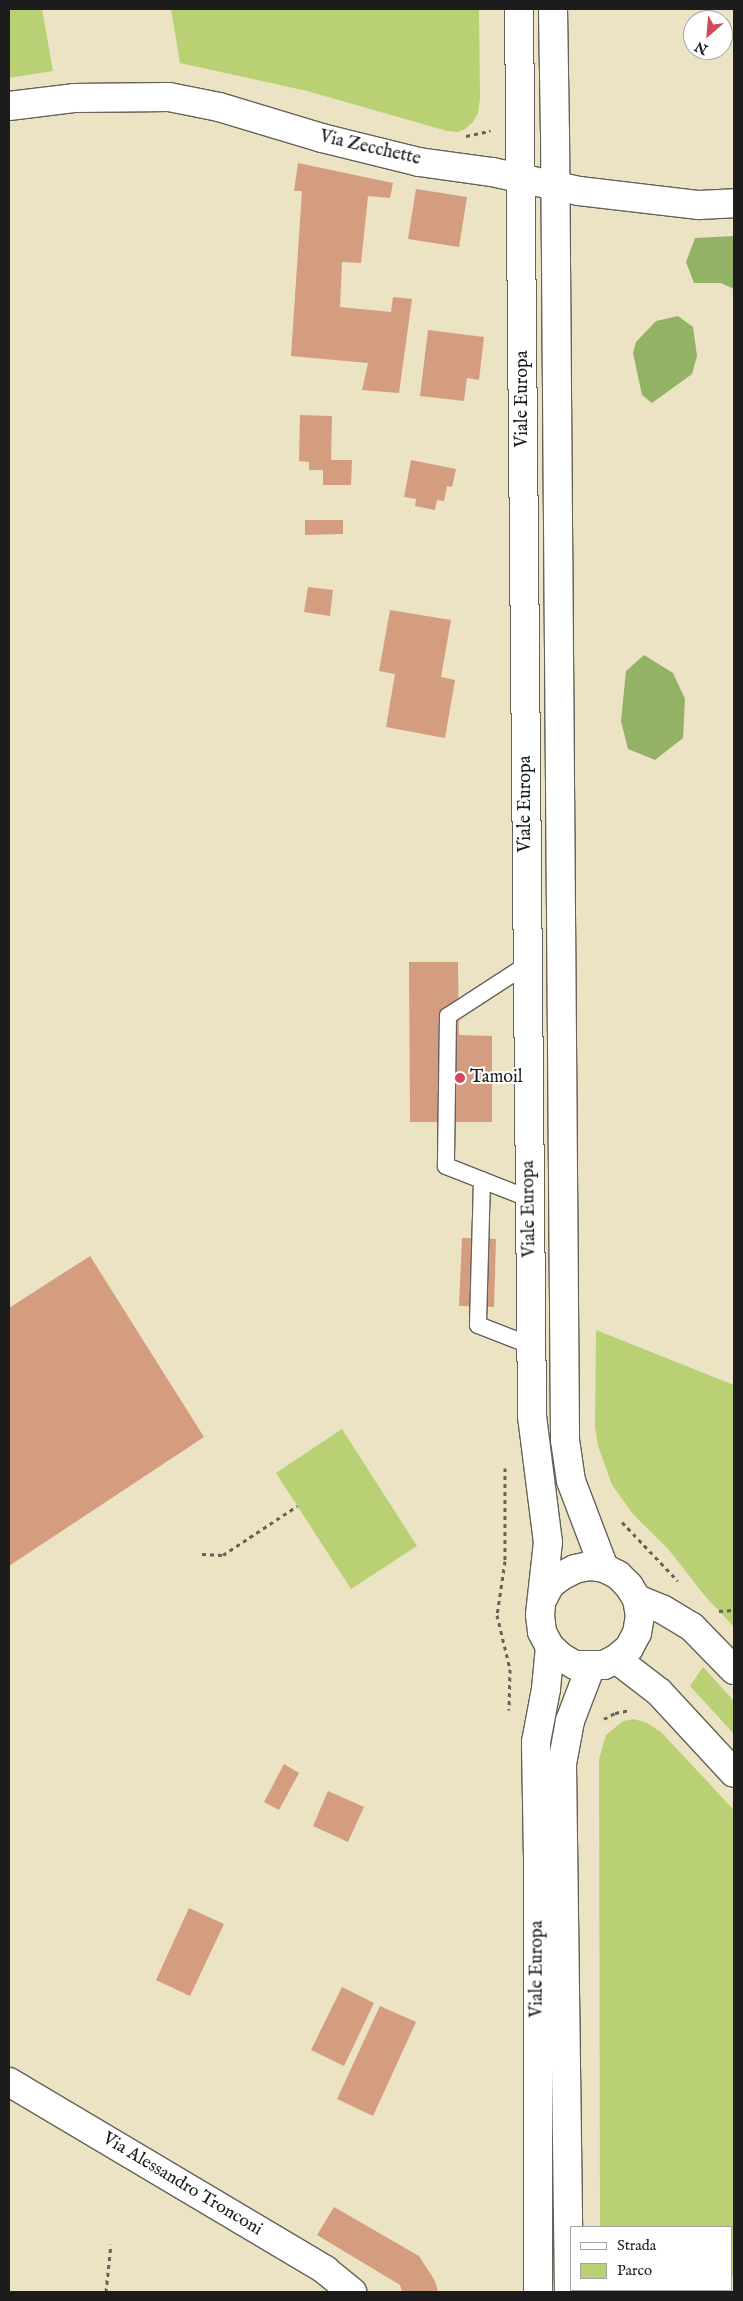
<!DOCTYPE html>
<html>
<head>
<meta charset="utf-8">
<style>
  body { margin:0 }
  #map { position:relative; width:743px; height:2301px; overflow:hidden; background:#ece3c4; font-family:"IM FELL English",serif }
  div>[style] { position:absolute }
  .green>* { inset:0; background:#bad074 }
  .forest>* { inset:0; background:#93b266 }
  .building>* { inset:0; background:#d59d80 }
  .path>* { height:3px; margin-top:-1.5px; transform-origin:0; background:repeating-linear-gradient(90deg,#656257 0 4px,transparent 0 8px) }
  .roads { filter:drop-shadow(1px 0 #656257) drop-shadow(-1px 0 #656257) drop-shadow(0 1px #656257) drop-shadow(0 -1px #656257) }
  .service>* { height:16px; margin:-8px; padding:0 8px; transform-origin:8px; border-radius:8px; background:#fff }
  .minor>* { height:28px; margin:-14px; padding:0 14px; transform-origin:14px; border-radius:14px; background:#fff }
  .secondary>* { height:28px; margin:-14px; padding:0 14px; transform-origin:14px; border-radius:14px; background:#fff }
  .dots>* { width:14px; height:14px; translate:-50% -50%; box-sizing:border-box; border:2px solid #fff; border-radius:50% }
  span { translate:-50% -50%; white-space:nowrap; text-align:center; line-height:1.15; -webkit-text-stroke:4px #fff; paint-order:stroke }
  .street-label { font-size:18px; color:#1c1c1c }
  .poi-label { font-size:18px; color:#1c1c1c }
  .left { translate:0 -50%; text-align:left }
  .frame { position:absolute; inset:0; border:10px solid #1c1c1c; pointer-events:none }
  .legend { position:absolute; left:570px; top:2226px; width:162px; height:65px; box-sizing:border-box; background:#fff; border:1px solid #a4a4a4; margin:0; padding:6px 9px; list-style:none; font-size:15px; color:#1c1c1c }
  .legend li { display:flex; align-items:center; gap:10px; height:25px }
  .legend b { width:25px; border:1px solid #a4a4a4 }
  .north { position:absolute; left:683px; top:10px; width:50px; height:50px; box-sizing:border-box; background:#fff; border:1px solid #a4a4a4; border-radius:50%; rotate:207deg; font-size:14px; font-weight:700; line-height:20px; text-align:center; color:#1c1c1c }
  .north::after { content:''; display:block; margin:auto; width:18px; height:22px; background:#d1495b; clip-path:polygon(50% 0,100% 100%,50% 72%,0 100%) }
</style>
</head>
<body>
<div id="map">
  <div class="green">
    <div style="clip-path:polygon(9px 9px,42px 9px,53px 71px,9px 78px)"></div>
    <div style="clip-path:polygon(171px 9px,479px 9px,480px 99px,478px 113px,473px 122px,465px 129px,458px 132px,447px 131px,307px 91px,180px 63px)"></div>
    <div style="clip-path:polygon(596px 1330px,734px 1385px,734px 1627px,705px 1596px,669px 1550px,633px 1514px,612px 1485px,598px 1446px,595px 1427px)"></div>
    <div style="clip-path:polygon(342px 1429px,417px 1546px,351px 1589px,276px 1473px)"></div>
    <div style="clip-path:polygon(703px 1667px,734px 1701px,734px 1734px,690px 1686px)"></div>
    <div style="clip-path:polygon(634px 1719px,647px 1723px,661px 1732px,734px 1810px,734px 2273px,732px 2276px,732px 2227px,600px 2227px,599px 1759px,606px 1735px,623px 1721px)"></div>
    <div style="clip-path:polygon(600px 2290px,716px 2290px,713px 2292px,600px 2292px)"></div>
  </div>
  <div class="forest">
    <div style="clip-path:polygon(734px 236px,734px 289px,721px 283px,694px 283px,686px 262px,695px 238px)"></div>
    <div style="clip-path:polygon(678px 316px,693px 327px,697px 356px,692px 374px,652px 403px,642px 395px,633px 353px,636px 342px,656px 321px)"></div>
    <div style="clip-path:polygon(644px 655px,673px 673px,685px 699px,683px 738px,655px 760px,628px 749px,621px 721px,626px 671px)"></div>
  </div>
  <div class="building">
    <div style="clip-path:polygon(298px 163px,393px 183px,390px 198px,368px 196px,361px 263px,342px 262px,340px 307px,391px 312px,393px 297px,412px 299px,399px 393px,362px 390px,368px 363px,291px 356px,302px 191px,294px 191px)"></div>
    <div style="clip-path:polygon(416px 189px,467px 197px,459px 247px,408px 239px)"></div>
    <div style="clip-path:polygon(428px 330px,484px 337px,479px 380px,467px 378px,464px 401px,420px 396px)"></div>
    <div style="clip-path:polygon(300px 415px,332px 416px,331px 460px,352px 460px,351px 485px,323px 485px,323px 470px,309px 470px,309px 462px,299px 461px)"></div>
    <div style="clip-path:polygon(411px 460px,456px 469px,452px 487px,447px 486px,444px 501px,437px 500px,435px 510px,415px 506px,416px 499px,404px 497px)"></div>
    <div style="clip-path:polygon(305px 520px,343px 520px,343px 534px,305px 535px)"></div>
    <div style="clip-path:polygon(308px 587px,333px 590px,330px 616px,304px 612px)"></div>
    <div style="clip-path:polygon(390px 610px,451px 620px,441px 677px,455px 680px,445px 738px,386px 727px,395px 674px,379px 671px)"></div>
    <div style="clip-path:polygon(409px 962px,458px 962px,459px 1035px,492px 1036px,492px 1122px,410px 1122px)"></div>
    <div style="clip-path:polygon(462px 1238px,496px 1239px,494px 1307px,459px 1306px)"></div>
    <div style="clip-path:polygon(90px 1256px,204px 1437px,9px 1566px,9px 1308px)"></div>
    <div style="clip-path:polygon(284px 1764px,299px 1773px,279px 1810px,264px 1802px)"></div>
    <div style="clip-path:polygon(328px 1791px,364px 1807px,348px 1842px,313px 1826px)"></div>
    <div style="clip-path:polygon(189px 1908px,224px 1924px,190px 1996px,156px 1980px)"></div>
    <div style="clip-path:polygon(342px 1987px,374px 2003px,344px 2066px,311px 2050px)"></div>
    <div style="clip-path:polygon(380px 2006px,416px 2022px,373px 2116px,337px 2099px)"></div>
    <div style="clip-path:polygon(334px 2207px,419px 2256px,435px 2281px,438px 2292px,402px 2292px,400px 2285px,317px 2235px)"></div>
  </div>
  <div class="path">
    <div style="left:466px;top:136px;width:25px;rotate:-12deg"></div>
    <div style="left:505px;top:1468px;width:93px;rotate:90deg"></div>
    <div style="left:505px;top:1561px;width:55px;rotate:98.4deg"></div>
    <div style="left:497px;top:1615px;width:56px;rotate:76.5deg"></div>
    <div style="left:510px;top:1669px;width:41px;rotate:91.4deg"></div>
    <div style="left:622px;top:1522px;width:81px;rotate:46.5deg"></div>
    <div style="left:202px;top:1554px;width:21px;rotate:3deg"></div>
    <div style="left:223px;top:1555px;width:89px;rotate:-33.5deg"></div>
    <div style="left:719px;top:1611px;width:15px;rotate:-4deg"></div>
    <div style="left:604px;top:1719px;width:13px;rotate:-29deg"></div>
    <div style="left:615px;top:1713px;width:16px;rotate:-11deg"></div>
    <div style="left:106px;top:2292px;width:48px;rotate:-84.1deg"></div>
  </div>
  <div class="roads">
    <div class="service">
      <div style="left:528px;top:964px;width:95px;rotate:147deg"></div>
      <div style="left:448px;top:1016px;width:150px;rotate:90.8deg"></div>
      <div style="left:446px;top:1166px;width:90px;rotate:21.4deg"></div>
      <div style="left:482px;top:1180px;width:145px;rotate:91.6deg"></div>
      <div style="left:478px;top:1325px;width:58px;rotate:21.3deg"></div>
    </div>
    <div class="minor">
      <div style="left:9px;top:106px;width:65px;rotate:-7deg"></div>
      <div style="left:74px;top:98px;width:95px;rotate:-0.6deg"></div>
      <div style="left:169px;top:97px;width:51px;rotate:11.3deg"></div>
      <div style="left:219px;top:107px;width:108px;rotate:16.8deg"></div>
      <div style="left:322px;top:138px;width:100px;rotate:13.9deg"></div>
      <div style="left:419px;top:162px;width:74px;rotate:7.8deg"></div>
      <div style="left:492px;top:172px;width:89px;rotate:12.3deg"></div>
      <div style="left:579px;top:191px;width:121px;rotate:6.7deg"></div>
      <div style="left:699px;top:205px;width:35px;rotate:-3deg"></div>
      <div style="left:637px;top:1599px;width:27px;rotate:22deg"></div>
      <div style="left:662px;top:1609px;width:35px;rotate:31deg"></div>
      <div style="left:692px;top:1627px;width:60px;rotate:45.7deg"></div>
      <div style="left:616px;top:1659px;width:54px;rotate:37.5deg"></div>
      <div style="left:659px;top:1692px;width:110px;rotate:47.2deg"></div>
      <div style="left:9px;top:2082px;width:368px;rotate:30.7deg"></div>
      <div style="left:325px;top:2270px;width:35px;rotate:39deg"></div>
    </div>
    <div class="secondary">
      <div style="left:519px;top:9px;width:1407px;rotate:89.47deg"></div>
      <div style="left:532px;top:1416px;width:127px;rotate:82.8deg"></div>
      <div style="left:548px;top:1542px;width:73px;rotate:96.3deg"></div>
      <div style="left:540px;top:1615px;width:17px;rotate:83deg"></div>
      <div style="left:542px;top:1632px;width:17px;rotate:62deg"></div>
      <div style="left:550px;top:1647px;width:15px;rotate:42deg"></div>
      <div style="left:561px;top:1657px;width:16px;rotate:30deg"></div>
      <div style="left:575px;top:1665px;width:29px"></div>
      <div style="left:604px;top:1665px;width:13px;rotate:-27deg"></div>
      <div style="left:616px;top:1659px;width:17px;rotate:-40deg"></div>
      <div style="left:629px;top:1648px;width:17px;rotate:-62deg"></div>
      <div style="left:637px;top:1633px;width:17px;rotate:-80deg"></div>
      <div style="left:640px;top:1616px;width:17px;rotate:-100deg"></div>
      <div style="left:637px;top:1599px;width:15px;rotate:-122deg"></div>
      <div style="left:629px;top:1586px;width:16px;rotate:-135deg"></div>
      <div style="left:618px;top:1575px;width:16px;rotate:-153deg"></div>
      <div style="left:604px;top:1568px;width:15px;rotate:-172deg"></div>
      <div style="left:589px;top:1566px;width:14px;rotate:168deg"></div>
      <div style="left:575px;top:1569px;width:16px;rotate:153deg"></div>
      <div style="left:561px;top:1576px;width:14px;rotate:141deg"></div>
      <div style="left:550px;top:1585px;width:15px;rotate:118deg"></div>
      <div style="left:553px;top:9px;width:122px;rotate:89.1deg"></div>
      <div style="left:555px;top:131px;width:1309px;rotate:89.56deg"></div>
      <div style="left:565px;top:1440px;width:41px;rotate:81.7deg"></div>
      <div style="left:571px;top:1481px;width:93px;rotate:69.2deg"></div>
      <div style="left:538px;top:2292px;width:434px;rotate:-90deg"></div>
      <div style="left:538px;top:1858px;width:116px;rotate:-91deg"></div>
      <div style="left:536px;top:1742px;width:54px;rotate:-79.3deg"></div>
      <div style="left:546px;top:1689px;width:42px;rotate:-84.6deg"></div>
      <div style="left:569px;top:2292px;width:528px;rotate:-90.76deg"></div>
      <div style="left:562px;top:1764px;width:44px;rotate:-79.5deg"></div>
      <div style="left:570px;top:1721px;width:59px;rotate:-69.1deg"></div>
    </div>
  </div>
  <div class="dots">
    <div style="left:460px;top:1078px;background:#d1495b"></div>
  </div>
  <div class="street-label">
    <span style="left:370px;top:149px;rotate:13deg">Via Zecchette</span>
    <span style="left:523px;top:399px;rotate:-90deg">Viale Europa</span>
    <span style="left:526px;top:804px;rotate:-90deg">Viale Europa</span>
    <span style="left:530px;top:1209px;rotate:-91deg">Viale Europa</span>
    <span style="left:538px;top:1969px;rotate:-90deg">Viale Europa</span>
    <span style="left:182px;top:2185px;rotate:31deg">Via Alessandro Tronconi</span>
  </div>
  <div class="poi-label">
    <span class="left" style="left:470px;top:1078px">Tamoil</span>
  </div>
  <div class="frame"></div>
  <ul class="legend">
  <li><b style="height:6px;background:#fff"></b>Strada</li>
  <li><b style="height:14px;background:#bad074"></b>Parco</li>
  </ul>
  <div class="north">N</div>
</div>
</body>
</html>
